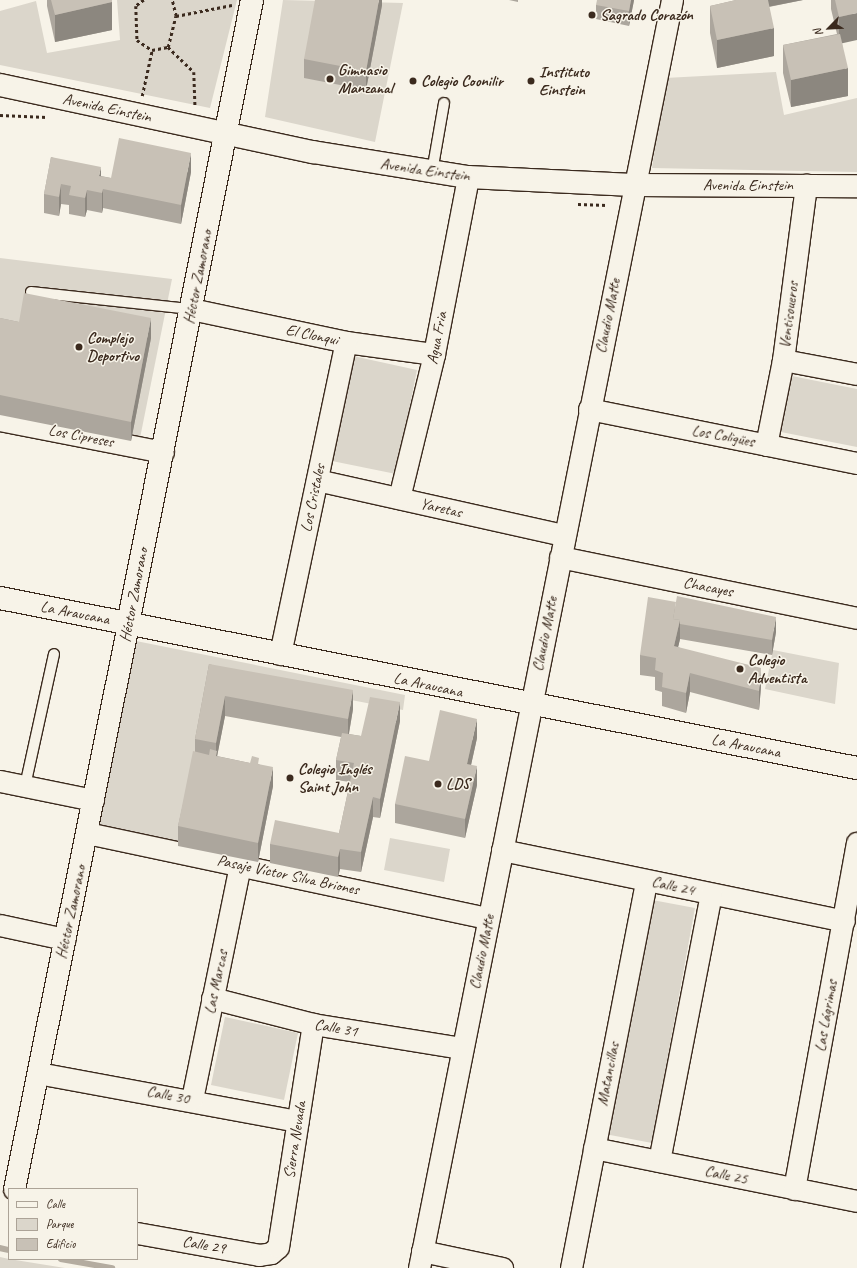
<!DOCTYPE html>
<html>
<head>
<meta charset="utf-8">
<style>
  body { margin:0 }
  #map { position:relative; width:857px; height:1268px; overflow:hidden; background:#f7f3e8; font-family:Caveat,sans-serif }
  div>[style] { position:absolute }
  .green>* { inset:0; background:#dbd6cb }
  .stream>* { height:5.5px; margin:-2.75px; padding:0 2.75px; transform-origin:2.75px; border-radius:2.75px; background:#b4aca0 }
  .path>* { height:2.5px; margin-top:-1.25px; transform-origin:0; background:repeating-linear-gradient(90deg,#3b2a1e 0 3px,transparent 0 6px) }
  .roads { filter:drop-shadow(1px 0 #3b2a1e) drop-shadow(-1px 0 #3b2a1e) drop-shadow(0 1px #3b2a1e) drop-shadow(0 -1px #3b2a1e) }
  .lane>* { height:10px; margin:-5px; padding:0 5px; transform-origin:5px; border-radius:5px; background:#f7f3e8 }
  .street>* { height:21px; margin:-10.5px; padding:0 10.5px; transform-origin:10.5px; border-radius:10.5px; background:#f7f3e8 }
  .secondary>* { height:22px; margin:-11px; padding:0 11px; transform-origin:11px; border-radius:11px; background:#f7f3e8 }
  .wall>* { inset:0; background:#aca69d }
  .shaded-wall>* { inset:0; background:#8c877f }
  .building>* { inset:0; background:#c8c1b6 }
  .dots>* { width:11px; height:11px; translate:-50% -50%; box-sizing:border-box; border:2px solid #f7f3e8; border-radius:50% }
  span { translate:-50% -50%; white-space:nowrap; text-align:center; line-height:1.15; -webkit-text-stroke:3px #f7f3e8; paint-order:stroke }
  .poi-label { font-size:16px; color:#3b2a1e; font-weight:700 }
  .left { translate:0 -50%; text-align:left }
  .street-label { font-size:16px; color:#3b2a1e }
  .legend { position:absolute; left:8px; top:1188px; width:130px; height:72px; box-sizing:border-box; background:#f7f3e8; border:1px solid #aca397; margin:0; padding:5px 7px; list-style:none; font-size:12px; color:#3b2a1e }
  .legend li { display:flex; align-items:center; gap:8px; height:20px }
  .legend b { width:20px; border:1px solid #aca397 }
  .north { position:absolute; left:809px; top:8px; width:40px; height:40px; -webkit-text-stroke:3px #f7f3e8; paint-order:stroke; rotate:246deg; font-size:11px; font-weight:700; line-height:16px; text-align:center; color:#3b2a1e }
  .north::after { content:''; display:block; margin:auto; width:14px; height:18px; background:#3b2a1e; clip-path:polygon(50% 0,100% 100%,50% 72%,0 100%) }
</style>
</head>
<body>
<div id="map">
  <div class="green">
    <div style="clip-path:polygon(117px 0,237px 0,210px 108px,0 65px,0 11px,36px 1px,47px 53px,120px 40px)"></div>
    <div style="clip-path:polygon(283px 0,403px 3px,375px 142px,265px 117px)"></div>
    <div style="clip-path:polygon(776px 72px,784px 115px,857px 98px,857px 172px,652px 168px,665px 78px)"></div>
    <div style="clip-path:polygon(0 258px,172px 279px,139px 443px,0 416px)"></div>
    <div style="clip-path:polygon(353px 356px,417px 370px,396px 474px,332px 461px)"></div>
    <div style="clip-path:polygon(792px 376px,857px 389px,857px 447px,781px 432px)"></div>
    <div style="clip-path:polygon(136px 641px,405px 695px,403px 710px,211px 673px,177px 846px,95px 830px)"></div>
    <div style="clip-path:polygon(773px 650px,839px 663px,835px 704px,765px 689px)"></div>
    <div style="clip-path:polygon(390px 838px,450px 849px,444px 882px,384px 870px)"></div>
    <div style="clip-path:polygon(647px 899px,695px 908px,652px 1143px,605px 1134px)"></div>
    <div style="clip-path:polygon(225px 1017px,298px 1033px,284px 1100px,211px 1085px)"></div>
    <div style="clip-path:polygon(0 1257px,9px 1259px,65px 1268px,0 1268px)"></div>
  </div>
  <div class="stream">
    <div style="left:0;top:1248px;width:9px;rotate:13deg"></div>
    <div style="left:61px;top:1259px;width:52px;rotate:10deg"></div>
  </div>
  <div class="path">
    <div style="left:144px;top:0;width:10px;rotate:143deg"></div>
    <div style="left:136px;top:6px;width:34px;rotate:88deg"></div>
    <div style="left:137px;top:40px;width:18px;rotate:34deg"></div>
    <div style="left:152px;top:50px;width:16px;rotate:-11deg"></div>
    <div style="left:168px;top:47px;width:32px;rotate:-76deg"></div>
    <div style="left:176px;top:16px;width:16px;rotate:-104deg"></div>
    <div style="left:176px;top:16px;width:57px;rotate:-11.1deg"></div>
    <div style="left:168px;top:47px;width:36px;rotate:44deg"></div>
    <div style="left:194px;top:72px;width:35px;rotate:88deg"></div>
    <div style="left:142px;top:96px;width:47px;rotate:-77.7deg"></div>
    <div style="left:0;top:115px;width:47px;rotate:2.4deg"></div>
    <div style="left:578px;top:204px;width:29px;rotate:2deg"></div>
  </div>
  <div class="roads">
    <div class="lane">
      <div style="left:432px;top:172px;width:70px;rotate:-80.1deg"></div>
      <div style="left:31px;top:292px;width:161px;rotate:6.1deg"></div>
      <div style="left:25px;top:786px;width:135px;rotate:-77.6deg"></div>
    </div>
    <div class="street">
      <div style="left:191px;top:309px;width:158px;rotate:12deg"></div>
      <div style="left:346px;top:342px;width:89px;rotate:7.8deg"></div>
      <div style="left:783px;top:360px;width:75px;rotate:10.7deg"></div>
      <div style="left:589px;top:409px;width:273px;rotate:11.4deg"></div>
      <div style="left:0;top:420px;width:166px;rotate:11.1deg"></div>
      <div style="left:766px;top:445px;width:87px;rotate:-78.7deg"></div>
      <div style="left:783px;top:360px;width:177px;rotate:-82.5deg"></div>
      <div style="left:317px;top:480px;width:253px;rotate:12.6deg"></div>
      <div style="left:399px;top:498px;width:148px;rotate:-76.3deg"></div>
      <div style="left:434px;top:354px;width:180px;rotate:-79.1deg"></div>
      <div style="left:560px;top:557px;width:303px;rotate:11.6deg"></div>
      <div style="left:280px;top:654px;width:319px;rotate:-78.1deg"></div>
      <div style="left:0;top:781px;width:95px;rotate:11.5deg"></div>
      <div style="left:87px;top:833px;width:410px;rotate:12deg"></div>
      <div style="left:502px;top:850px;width:349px;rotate:11.7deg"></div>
      <div style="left:0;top:925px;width:66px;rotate:12.2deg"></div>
      <div style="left:212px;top:998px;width:104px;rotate:14.4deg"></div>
      <div style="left:313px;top:1024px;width:151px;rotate:9.2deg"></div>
      <div style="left:38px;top:1073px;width:264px;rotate:10.5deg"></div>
      <div style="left:192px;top:1099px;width:239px;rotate:-78.4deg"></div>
      <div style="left:594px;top:1148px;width:268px;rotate:11.4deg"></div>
      <div style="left:659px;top:1161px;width:272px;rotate:-79deg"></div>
      <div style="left:14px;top:1189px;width:576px;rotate:-78.59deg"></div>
      <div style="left:794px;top:1189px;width:352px;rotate:-79.7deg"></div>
      <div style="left:137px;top:1233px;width:124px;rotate:10.2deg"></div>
      <div style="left:259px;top:1255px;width:12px;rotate:-9deg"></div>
      <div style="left:271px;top:1253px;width:9px;rotate:-41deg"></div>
      <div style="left:278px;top:1247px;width:226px;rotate:-81.1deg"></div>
      <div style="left:422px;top:1251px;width:82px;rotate:12deg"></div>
      <div style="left:419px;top:1268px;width:1293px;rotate:-78.72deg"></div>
      <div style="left:571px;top:1268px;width:394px;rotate:-79deg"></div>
    </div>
    <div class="secondary">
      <div style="left:0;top:85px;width:320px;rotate:12.1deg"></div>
      <div style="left:313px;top:152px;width:157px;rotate:9.2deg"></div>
      <div style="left:468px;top:177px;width:165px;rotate:2.8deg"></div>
      <div style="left:633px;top:185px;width:224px;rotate:0.3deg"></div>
      <div style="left:0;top:598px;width:874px;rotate:11.22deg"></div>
      <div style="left:128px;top:624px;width:636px;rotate:-78.76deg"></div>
    </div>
  </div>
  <div class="wall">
    <div style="clip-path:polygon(47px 0,112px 0,112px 30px,55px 42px,47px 6px)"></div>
    <div style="clip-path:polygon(382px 0,382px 5px,366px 90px,304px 78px,304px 59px)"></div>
    <div style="clip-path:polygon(509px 0,518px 0,518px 2px)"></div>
    <div style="clip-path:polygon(634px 0,629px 26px,596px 19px,596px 5px)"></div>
    <div style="clip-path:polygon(736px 0,803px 0,769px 7px,774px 56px,717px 68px,710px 33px,710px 6px)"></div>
    <div style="clip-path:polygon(831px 0,857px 0,842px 43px,848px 96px,791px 107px,783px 73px,783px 45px,837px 34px,831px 9px)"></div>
    <div style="clip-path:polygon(51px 157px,101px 176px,111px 178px,191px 172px,181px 224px,103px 208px,102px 213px,87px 210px,85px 217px,69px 214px,69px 205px,61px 204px,59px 216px,44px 213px,44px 194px)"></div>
    <div style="clip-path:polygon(0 318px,19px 322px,151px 338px,131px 441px,0 415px)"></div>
    <div style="clip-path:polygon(676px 606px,776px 632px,772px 655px,680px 639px,678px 647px,761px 687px,759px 710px,690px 692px,686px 713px,662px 706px,662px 692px,655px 690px,655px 677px,640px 675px,640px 655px)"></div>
    <div style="clip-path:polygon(209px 664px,353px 709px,349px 734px,361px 736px,400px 721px,380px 818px,373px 817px,361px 872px,340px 869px,338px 877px,270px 863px,270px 844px,339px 833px,350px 782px,336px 780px,336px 760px,341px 737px,225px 716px,217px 756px,250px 763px,259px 764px,273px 786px,258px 862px,178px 846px,178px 826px,195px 752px,195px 739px)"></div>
    <div style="clip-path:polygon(477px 738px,471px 765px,477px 785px,465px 838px,395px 823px,395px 804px,429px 761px)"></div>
  </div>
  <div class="shaded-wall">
    <div style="clip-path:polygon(379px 0,382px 0,382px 5px,366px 90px,366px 71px)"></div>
    <div style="clip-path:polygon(631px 0,634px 0,629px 26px,629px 11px)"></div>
    <div style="clip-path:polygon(767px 0,803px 0,767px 7px)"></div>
    <div style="clip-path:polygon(112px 2px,112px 30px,55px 42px,55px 15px)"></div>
    <div style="clip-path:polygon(857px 13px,857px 40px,839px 44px,839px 17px)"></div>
    <div style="clip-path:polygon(774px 28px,774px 56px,717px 68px,717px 40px)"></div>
    <div style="clip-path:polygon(848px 68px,848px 96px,791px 107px,791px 80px)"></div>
    <div style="clip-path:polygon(191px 153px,191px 172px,181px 224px,181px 205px)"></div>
    <div style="clip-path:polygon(101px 167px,101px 186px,99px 176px)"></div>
    <div style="clip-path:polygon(61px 184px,61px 204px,59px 216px,59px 197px)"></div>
    <div style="clip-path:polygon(103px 189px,103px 208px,102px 213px,102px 193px)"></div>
    <div style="clip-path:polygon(87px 190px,87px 210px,85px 217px,85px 198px)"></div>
    <div style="clip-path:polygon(151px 318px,151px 338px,131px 441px,131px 422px)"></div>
    <div style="clip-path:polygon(776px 617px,776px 632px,772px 655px,772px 640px)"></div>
    <div style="clip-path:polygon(680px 620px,680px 639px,674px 665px,674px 646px)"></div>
    <div style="clip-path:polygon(761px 668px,761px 687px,759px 710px,759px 691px)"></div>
    <div style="clip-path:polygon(690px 673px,690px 692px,686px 713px,686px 693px)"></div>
    <div style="clip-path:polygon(353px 690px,353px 709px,348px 738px,348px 719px)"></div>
    <div style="clip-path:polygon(225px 696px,225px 716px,216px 762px,216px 743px)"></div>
    <div style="clip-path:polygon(400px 702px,400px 721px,380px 818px,380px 799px)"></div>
    <div style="clip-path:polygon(477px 719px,477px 738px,467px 783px,467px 764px)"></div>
    <div style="clip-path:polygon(477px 766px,477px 785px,465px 838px,465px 819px)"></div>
    <div style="clip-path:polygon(273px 767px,273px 786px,258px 862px,258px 843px)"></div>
    <div style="clip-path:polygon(373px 797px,373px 817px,361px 872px,361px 852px)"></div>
    <div style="clip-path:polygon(340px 849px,340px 869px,338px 877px,338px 857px)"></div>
  </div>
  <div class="building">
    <div style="clip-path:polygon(51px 0,112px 0,112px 2px,55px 15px)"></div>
    <div style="clip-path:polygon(315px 0,379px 0,366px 71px,304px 59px)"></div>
    <div style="clip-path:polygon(597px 0,631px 0,629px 11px,596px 5px)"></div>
    <div style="clip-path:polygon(736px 0,768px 0,774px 28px,717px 40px,710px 6px)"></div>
    <div style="clip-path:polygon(835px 0,857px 0,857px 13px,839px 17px)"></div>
    <div style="clip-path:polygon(840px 34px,848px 68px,791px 80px,783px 45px)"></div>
    <div style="clip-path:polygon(119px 138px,191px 153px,181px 205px,103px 189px,102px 193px,87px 190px,85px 198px,69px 195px,71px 186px,61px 184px,59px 197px,44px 194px,51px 157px,101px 167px,99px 176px,111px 178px)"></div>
    <div style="clip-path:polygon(24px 293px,151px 318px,131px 422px,0 395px,0 318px,19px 322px)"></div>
    <div style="clip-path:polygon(677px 596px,776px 617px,772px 640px,680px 624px,680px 620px,673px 619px)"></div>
    <div style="clip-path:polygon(648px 597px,676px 602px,673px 619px,680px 620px,674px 646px,761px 668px,759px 691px,690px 673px,686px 693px,662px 687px,663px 673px,655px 670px,656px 658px,640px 655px)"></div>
    <div style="clip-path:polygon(209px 664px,353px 690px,348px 719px,225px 696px,216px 743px,195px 739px)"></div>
    <div style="clip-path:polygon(370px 697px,400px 702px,380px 799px,373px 797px,361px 852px,340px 849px,338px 857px,270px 844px,275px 820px,339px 833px,354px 763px,336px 760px,342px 733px,361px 736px)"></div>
    <div style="clip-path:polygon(440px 710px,477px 719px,467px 764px,477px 766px,465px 819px,395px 804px,405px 756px,429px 761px)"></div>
    <div style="clip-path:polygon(210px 749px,217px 751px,216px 756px,250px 763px,252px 756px,259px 758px,258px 764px,273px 767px,258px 843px,178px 826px,193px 751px,209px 755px)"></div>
  </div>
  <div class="dots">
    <div style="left:592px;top:15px;background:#3b2a1e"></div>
    <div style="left:330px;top:79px;background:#3b2a1e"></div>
    <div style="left:413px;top:81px;background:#3b2a1e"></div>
    <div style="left:531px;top:81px;background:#3b2a1e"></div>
    <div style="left:79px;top:347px;background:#3b2a1e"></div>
    <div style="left:740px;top:669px;background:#3b2a1e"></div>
    <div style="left:290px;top:778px;background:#3b2a1e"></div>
    <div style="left:438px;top:784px;background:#3b2a1e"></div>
  </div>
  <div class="poi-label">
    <span class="left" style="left:600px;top:15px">Sagrado Corazón</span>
    <span class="left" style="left:338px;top:79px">Gimnasio<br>Manzanal</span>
    <span class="left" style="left:539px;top:81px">Instituto<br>Einstein</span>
    <span class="left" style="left:421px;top:81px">Colegio Coonilir</span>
    <span class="left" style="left:87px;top:347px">Complejo<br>Deportivo</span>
    <span class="left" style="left:748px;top:669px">Colegio<br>Adventista</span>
    <span class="left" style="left:298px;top:778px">Colegio Inglés<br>Saint John</span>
    <span class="left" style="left:446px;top:784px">LDS</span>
  </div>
  <div class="street-label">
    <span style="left:107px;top:108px;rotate:12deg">Avenida Einstein</span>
    <span style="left:425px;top:170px;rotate:8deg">Avenida Einstein</span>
    <span style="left:748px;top:185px">Avenida Einstein</span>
    <span style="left:198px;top:277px;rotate:-79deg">Héctor Zamorano</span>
    <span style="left:789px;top:315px;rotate:-83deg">Ventisoueros</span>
    <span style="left:608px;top:316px;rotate:-79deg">Claudio Matte</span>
    <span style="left:312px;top:335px;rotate:12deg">El Clonqui</span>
    <span style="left:437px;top:338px;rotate:-79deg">Agua Fria</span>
    <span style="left:81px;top:436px;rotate:11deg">Los Cipreses</span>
    <span style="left:723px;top:436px;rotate:11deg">Los Coligües</span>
    <span style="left:313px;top:498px;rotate:-78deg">Los Cristales</span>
    <span style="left:441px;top:508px;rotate:13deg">Yaretas</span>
    <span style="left:708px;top:587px;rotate:11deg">Chacayes</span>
    <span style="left:134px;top:595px;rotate:-79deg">Héctor Zamorano</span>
    <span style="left:75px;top:613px;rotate:11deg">La Araucana</span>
    <span style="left:545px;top:634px;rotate:-79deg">Claudio Matte</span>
    <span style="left:428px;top:685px;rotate:12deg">La Araucana</span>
    <span style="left:746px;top:746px;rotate:11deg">La Araucana</span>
    <span style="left:288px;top:875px;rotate:12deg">Pasaje Víctor Silva Briones</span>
    <span style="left:673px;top:886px;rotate:12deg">Calle 24</span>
    <span style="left:71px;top:912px;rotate:-78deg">Héctor Zamorano</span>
    <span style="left:482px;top:952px;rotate:-79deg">Claudio Matte</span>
    <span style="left:216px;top:982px;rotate:-78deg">Las Marcas</span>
    <span style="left:826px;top:1016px;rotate:-80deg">Las Lágrimas</span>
    <span style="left:336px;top:1028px;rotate:10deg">Calle 31</span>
    <span style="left:608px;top:1074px;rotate:-79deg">Matancillas</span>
    <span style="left:168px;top:1095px;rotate:10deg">Calle 30</span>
    <span style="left:295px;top:1140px;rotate:-81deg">Sierra Nevada</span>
    <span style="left:726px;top:1175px;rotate:11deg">Calle 25</span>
    <span style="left:204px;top:1245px;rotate:10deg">Calle 29</span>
  </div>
  <ul class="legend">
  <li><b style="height:5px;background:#f7f3e8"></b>Calle</li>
  <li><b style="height:11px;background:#dbd6cb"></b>Parque</li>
  <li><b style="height:11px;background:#c8c1b6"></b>Edificio</li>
  </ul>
  <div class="north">N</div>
</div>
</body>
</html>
